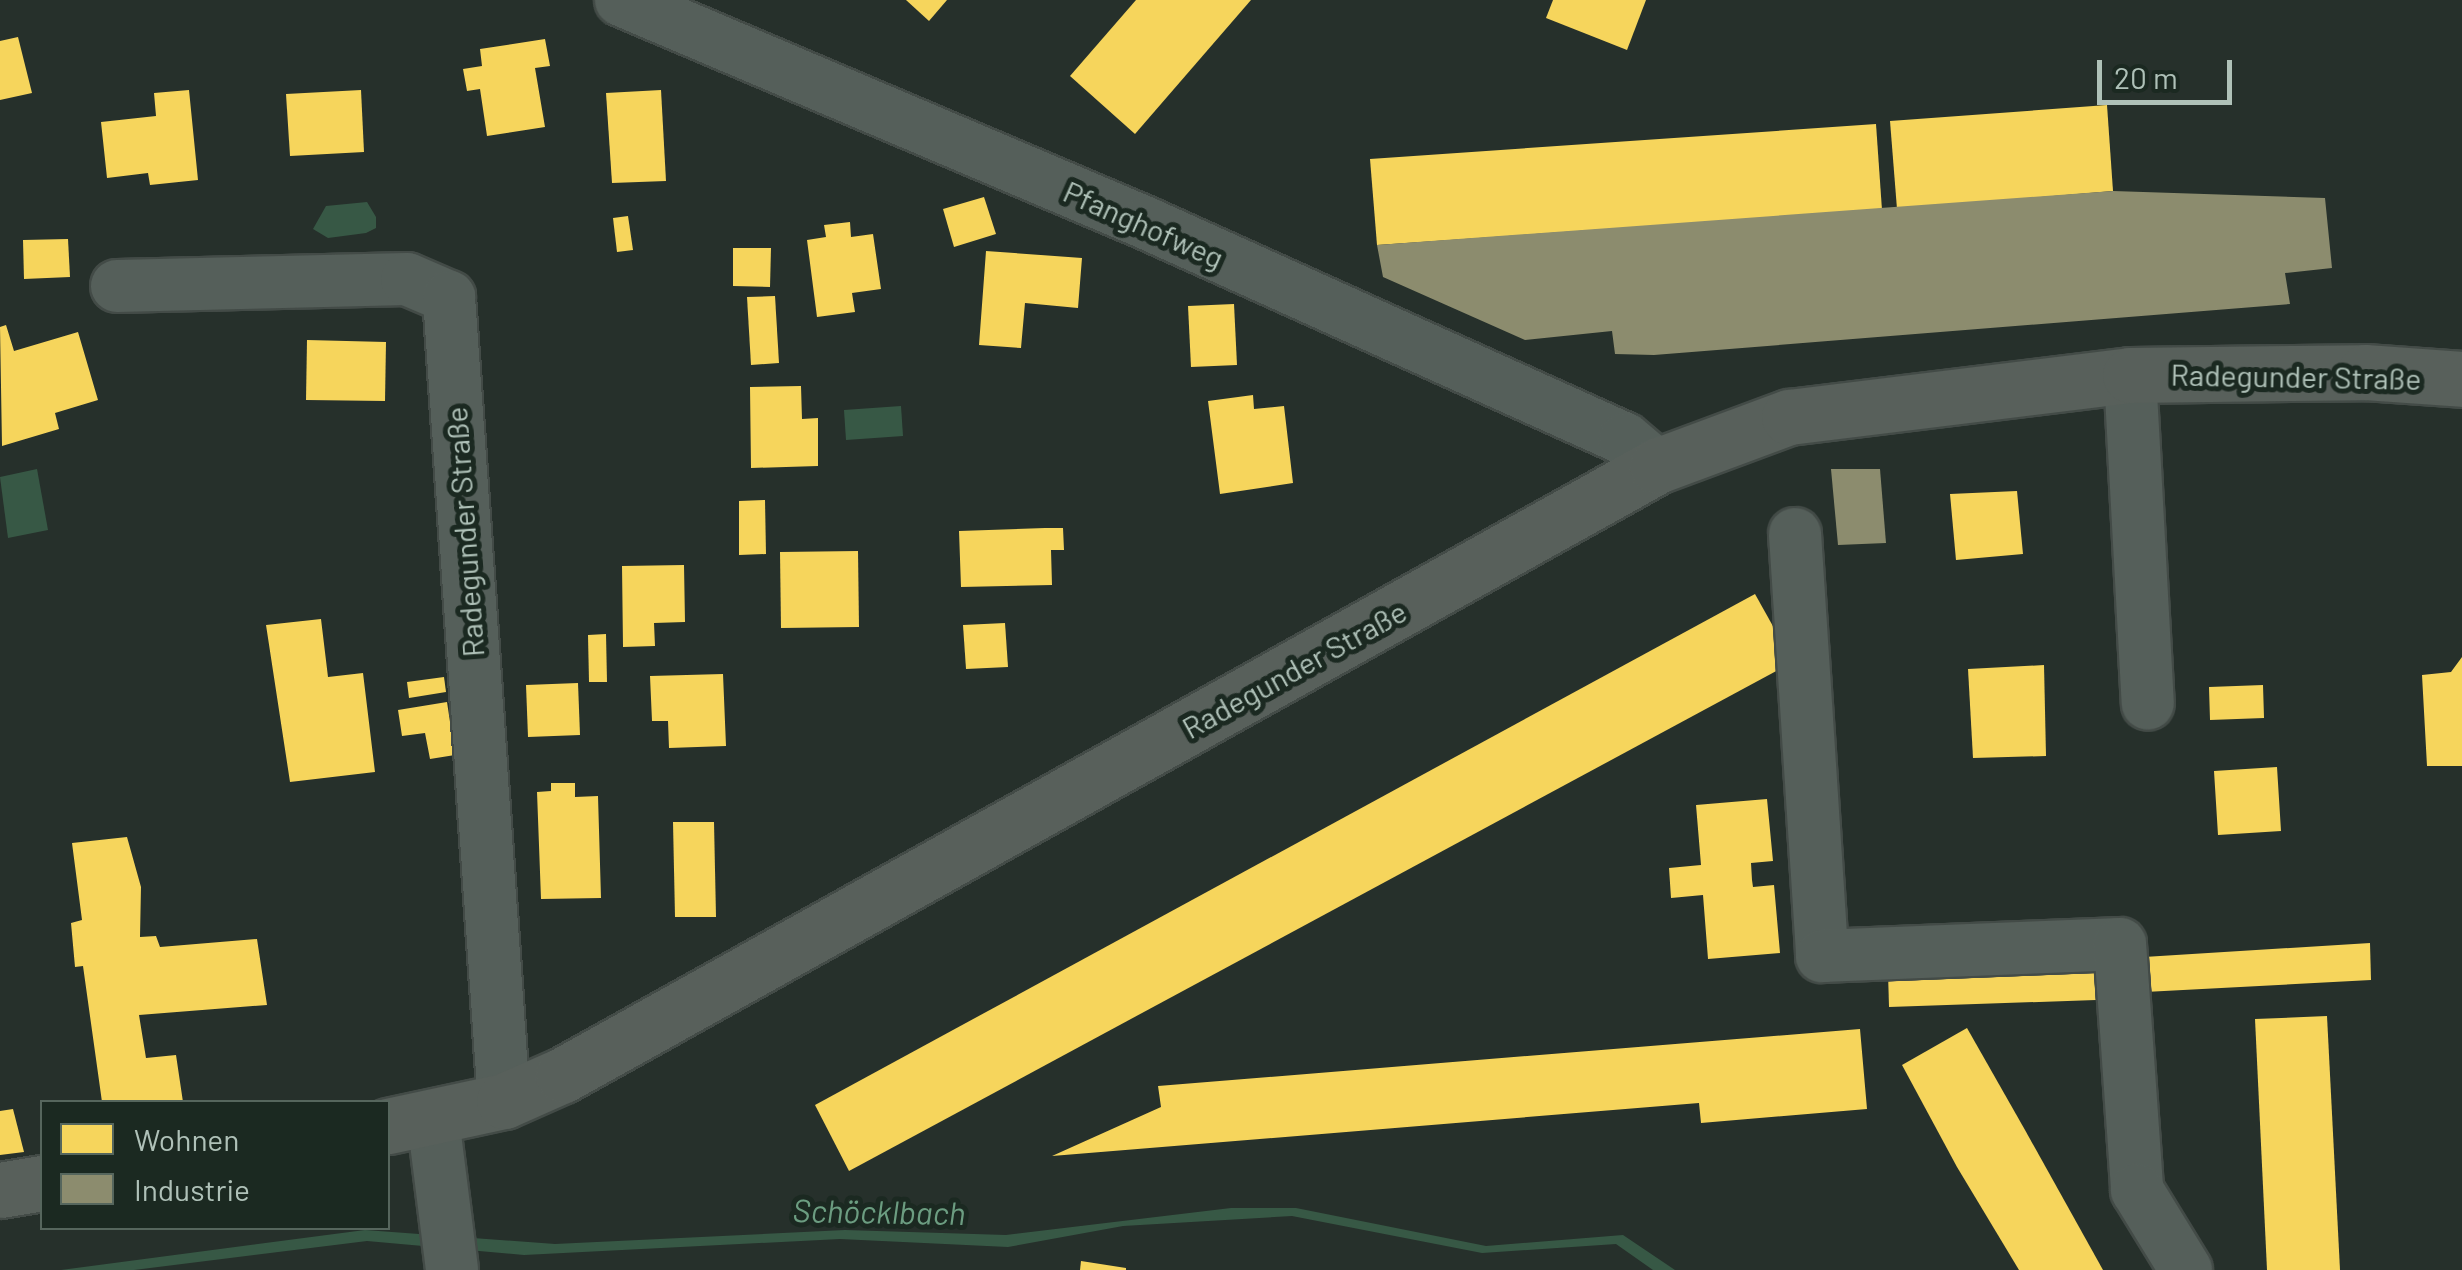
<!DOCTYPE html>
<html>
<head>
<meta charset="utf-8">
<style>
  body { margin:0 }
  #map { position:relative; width:2462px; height:1270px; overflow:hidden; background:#26302b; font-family:Barlow,sans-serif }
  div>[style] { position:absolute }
  .water>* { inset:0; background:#375845 }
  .homes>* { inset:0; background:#f6d55c }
  .industry>* { inset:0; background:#8c8c6e }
  .roads { filter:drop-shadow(2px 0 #434b47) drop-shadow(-2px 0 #434b47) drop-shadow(0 2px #434b47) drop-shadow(0 -2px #434b47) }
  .minor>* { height:52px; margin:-26px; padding:0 26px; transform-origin:26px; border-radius:26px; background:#555f5a }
  .major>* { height:55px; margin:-27.5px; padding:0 27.5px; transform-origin:27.5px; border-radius:27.5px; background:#58605b }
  span { translate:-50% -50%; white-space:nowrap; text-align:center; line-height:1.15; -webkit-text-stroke:10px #1b2921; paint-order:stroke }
  .street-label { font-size:30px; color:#afc1b8 }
  .water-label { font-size:32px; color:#6c9d81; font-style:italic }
  .legend { position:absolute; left:40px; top:1100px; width:350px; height:130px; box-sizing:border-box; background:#1b2921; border:2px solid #56665d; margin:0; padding:12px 18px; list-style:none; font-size:30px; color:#afc1b8 }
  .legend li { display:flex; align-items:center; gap:20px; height:50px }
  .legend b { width:50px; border:2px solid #56665d }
  .scale { position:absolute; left:2097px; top:60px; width:135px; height:45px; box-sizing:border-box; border:5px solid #afc1b8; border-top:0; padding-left:12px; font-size:30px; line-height:35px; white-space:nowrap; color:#afc1b8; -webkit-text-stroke:8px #1b2921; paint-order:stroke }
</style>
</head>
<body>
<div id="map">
  <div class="water">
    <div style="clip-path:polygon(367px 202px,376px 217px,376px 228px,366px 233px,328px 238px,313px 229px,326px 206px)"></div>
    <div style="clip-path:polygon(901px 406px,903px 436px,846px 440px,844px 410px)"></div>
    <div style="clip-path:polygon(37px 469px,48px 530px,8px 538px,0 477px)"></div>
    <div style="clip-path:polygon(1231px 1208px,1296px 1208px,1486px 1246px,1623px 1235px,1675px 1270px,1653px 1270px,1616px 1244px,1482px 1253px,1292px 1216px,1123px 1226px,1008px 1247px,840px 1239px,524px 1255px,367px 1241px,134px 1270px,61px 1270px,365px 1230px,555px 1244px,845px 1230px,1006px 1235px)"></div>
  </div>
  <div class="homes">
    <div style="clip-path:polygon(906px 0,947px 0,929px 21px)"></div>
    <div style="clip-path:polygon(1136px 0,1251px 0,1135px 134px,1070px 76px)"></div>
    <div style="clip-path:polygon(1553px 0,1646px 0,1627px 50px,1546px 18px)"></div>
    <div style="clip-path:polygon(18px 37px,32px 93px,0 100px,0 41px)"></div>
    <div style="clip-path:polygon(545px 39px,550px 66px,535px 68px,545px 127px,487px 136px,480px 89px,467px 91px,463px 69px,482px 66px,480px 49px)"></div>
    <div style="clip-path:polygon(189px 90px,198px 180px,150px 185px,148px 173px,107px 178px,101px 122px,156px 116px,154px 93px)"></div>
    <div style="clip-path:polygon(361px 90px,364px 152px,290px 156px,286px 94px)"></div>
    <div style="clip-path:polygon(661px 90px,666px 181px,612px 183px,606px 93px)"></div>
    <div style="clip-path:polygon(2107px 105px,2113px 191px,1897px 209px,1890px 121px)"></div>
    <div style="clip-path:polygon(1876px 124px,1882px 210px,1377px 245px,1370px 159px)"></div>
    <div style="clip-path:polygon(984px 197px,996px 234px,954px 247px,943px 209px)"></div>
    <div style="clip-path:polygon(628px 216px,633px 250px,617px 252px,613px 218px)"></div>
    <div style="clip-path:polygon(850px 222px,851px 237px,873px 234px,881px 289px,852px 293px,855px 312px,817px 317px,807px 240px,826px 237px,824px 225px)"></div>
    <div style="clip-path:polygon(68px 239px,70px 277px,24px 279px,23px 240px)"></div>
    <div style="clip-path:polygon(733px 248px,771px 248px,770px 287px,733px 286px)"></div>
    <div style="clip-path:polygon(986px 251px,1082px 258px,1078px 308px,1025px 303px,1021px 348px,979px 345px)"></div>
    <div style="clip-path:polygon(775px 296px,779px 363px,751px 365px,747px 297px)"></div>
    <div style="clip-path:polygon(1234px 304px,1237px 365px,1191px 367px,1188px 306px)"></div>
    <div style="clip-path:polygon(6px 325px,14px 351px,78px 332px,98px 400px,55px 413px,59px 429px,2px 446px,0 327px)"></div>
    <div style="clip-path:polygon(307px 340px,386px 342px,385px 401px,306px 400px)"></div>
    <div style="clip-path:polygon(801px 386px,802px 419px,818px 418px,818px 466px,751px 468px,750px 387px)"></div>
    <div style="clip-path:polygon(1253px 395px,1254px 409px,1284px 406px,1293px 483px,1220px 494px,1208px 401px)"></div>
    <div style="clip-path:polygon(2017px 491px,2023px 554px,1956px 560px,1950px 494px)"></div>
    <div style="clip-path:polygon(765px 500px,766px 554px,739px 555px,739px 501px)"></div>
    <div style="clip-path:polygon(1045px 528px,1063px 528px,1064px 550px,1051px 550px,1052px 585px,961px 587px,959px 531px)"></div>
    <div style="clip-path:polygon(858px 551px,859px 627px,781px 628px,780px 552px)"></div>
    <div style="clip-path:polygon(684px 565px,685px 622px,654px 623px,655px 646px,623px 647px,622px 566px)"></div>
    <div style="clip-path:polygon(1755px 594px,1793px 662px,849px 1171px,815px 1105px)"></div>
    <div style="clip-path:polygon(321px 619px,328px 677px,363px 673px,375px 772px,290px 782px,266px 625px)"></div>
    <div style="clip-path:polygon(1005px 623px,1008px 667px,966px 669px,963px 625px)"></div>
    <div style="clip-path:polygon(606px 634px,607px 682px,589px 682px,588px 635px)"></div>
    <div style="clip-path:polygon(2462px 657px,2462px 766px,2427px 766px,2422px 675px,2451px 672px)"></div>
    <div style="clip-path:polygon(2044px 665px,2046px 756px,1973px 758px,1968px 669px)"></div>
    <div style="clip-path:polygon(723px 674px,726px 746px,669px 748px,668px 721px,652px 721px,650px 676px)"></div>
    <div style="clip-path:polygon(444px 677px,446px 692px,409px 698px,407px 682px)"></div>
    <div style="clip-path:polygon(578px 683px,580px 735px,528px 737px,526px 685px)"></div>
    <div style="clip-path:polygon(2263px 685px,2264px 718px,2210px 720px,2209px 687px)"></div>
    <div style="clip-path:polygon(447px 702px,455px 755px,430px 759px,425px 733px,402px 736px,398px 710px)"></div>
    <div style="clip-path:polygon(2277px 767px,2281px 831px,2218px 835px,2214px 771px)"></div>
    <div style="clip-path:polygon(551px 783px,575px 783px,575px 797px,598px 796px,601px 898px,541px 899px,537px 792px,551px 791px)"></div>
    <div style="clip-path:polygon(1767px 799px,1773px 861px,1751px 863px,1752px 880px,1753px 887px,1774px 885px,1780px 953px,1708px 959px,1703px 895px,1671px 898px,1669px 868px,1701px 865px,1696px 805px)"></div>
    <div style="clip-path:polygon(673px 822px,714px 822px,716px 917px,675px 917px)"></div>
    <div style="clip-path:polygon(127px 837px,141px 887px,140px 937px,156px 936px,160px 947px,257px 939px,267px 1005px,139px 1015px,146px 1058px,176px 1055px,183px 1102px,102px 1102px,83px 966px,75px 967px,71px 923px,82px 920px,72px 843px)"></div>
    <div style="clip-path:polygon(2370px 943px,2371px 980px,2145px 992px,2144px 957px)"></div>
    <div style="clip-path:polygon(2094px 965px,2096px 1000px,1889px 1007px,1888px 972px)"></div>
    <div style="clip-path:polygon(2327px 1016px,2340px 1270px,2267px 1270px,2255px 1019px)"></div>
    <div style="clip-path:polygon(1967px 1028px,2025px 1130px,2103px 1270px,2019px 1270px,1957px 1167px,1902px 1065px)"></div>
    <div style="clip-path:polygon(1860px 1029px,1867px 1109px,1701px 1123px,1699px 1103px,1052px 1156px,1161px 1107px,1158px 1086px)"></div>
    <div style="clip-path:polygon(13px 1109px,24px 1152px,0 1155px,0 1111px)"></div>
    <div style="clip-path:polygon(1081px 1261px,1126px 1268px,1126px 1270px,1080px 1270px)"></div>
  </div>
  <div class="industry">
    <div style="clip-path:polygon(2113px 191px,2325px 198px,2332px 268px,2285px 273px,2290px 304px,1654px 355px,1615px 354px,1612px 331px,1525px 340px,1383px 277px,1377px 245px)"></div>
    <div style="clip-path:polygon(1831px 469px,1880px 469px,1886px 543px,1838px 545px)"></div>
  </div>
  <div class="roads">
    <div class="minor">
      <div style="left:621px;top:0;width:570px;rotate:23.01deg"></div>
      <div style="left:1146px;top:223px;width:525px;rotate:24.27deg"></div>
      <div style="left:1625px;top:439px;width:42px;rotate:40.2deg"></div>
      <div style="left:117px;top:286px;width:290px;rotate:-1.4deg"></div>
      <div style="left:407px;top:279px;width:46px;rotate:23.2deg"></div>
      <div style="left:449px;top:297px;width:806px;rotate:86.09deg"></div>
      <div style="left:2130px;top:375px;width:329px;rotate:86.9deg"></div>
      <div style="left:1795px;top:534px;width:423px;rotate:86.3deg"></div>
      <div style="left:1822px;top:956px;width:298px;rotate:-2.3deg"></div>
      <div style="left:2120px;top:944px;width:247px;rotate:86deg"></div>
      <div style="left:2137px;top:1190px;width:94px;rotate:58.5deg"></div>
      <div style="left:433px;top:1119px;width:152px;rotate:82.8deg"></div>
    </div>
    <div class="major">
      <div style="left:388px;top:1126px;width:119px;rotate:-12.2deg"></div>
      <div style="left:504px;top:1101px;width:64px;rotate:-23.8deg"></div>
      <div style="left:563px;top:1075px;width:1252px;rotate:-29.1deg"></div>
      <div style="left:1657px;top:466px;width:141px;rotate:-20.4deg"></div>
      <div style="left:1789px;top:417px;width:344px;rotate:-7deg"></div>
      <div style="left:2130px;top:375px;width:235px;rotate:-0.7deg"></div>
      <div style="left:2365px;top:372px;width:97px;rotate:4.1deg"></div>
      <div style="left:0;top:1190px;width:43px;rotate:-9.5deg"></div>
    </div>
  </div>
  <div class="street-label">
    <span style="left:1144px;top:224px;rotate:24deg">Pfanghofweg</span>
    <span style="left:2296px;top:376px;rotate:1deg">Radegunder Straße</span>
    <span style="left:464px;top:532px;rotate:-94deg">Radegunder Straße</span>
    <span style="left:1294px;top:669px;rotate:-29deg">Radegunder Straße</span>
  </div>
  <div class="water-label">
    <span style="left:879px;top:1211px;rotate:1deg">Schöcklbach</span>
  </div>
  <ul class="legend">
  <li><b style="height:28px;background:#f6d55c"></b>Wohnen</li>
  <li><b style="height:28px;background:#8c8c6e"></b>Industrie</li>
  </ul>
  <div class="scale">20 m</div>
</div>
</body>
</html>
